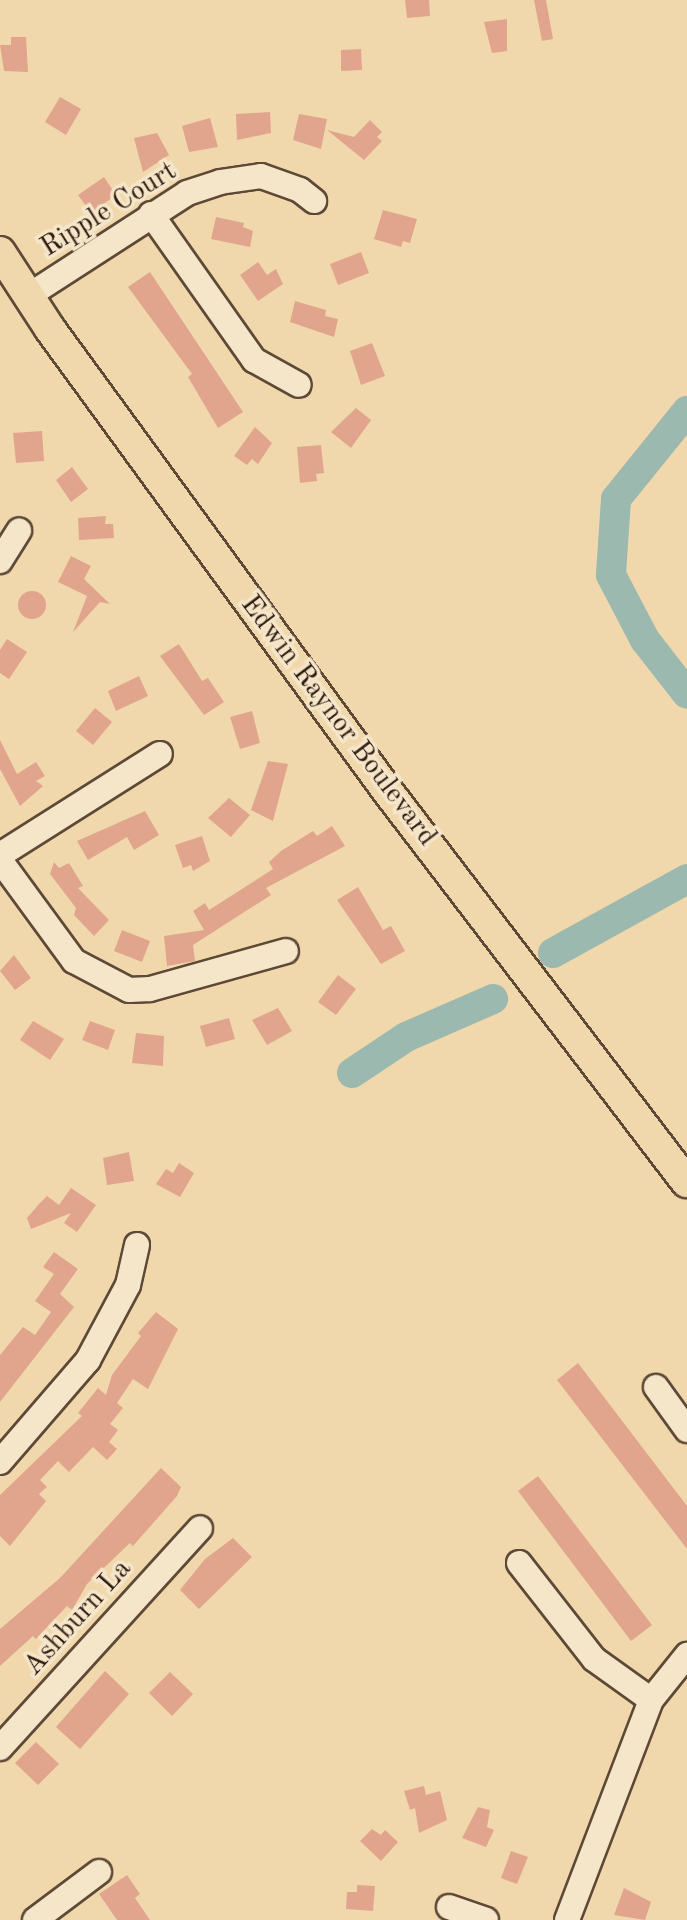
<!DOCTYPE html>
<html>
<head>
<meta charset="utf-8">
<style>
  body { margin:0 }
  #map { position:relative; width:687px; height:1920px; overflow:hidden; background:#f0d8ac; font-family:"Old Standard TT",serif }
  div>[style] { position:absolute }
  .river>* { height:30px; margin:-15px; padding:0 15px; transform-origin:15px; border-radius:15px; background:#9bb9ae }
  .building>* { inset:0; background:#e1a58e }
  .round { border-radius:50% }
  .roads { filter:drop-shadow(2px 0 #5e4937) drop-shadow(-2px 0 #5e4937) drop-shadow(0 2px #5e4937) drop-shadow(0 -2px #5e4937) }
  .minor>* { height:24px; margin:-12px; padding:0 12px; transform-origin:12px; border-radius:12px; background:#f5e6c9 }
  .major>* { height:30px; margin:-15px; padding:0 15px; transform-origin:15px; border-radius:15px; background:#f0d8ac }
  span { translate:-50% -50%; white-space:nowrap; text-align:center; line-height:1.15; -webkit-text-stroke:7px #f5e6c9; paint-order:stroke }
  .street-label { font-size:28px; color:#2e1910 }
</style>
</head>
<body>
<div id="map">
  <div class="river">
    <div style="left:687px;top:411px;width:113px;rotate:128.9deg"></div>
    <div style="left:616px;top:499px;width:76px;rotate:93.8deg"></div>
    <div style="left:611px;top:575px;width:73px;rotate:62.4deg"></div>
    <div style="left:645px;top:640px;width:68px;rotate:52.1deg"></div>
    <div style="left:553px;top:953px;width:153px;rotate:-28.9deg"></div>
    <div style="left:352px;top:1073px;width:65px;rotate:-33.7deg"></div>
    <div style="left:406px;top:1037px;width:95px;rotate:-23.6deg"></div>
  </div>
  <div class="building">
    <div style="clip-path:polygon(405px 0,429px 0,430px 16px,407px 18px)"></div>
    <div style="clip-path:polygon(534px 0,546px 0,553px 39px,542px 41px)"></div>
    <div style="clip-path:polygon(507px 19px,507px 51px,492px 53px,484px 22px)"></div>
    <div style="clip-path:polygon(11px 37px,26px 37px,28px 72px,4px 71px,0 45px,11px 45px)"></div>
    <div style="clip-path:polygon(361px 49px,362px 70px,341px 71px,341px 50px)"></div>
    <div style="clip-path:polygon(60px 97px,81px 109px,66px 135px,45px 122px)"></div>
    <div style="clip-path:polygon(270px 112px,271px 133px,237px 140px,236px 114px)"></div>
    <div style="clip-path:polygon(299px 114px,327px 119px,321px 149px,293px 140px)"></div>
    <div style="clip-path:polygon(210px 118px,218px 147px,189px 152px,182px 126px)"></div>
    <div style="clip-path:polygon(370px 120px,382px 132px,377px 137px,382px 141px,364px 160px,327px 130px,354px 137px)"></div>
    <div style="clip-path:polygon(157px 133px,169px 155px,143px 172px,134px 138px)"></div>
    <div style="clip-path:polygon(104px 177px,116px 195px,91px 213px,78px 195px)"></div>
    <div style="clip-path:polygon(383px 210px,417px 219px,410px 243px,403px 241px,401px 247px,374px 239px)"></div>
    <div style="clip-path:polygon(216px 217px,244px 223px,243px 227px,253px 231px,250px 247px,211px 239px)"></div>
    <div style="clip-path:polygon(361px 252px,369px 273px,338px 285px,330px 264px)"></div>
    <div style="clip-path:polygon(258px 262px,267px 275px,276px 269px,283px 284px,258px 301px,240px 275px)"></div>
    <div style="clip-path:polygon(150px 272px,243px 412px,218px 428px,188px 377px,192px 374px,128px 287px)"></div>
    <div style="clip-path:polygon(295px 301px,326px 310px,325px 316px,338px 319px,334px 337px,290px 322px)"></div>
    <div style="clip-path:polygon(372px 343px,385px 376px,361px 385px,350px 351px)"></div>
    <div style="clip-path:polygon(356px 408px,371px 420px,351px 448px,331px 432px)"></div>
    <div style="clip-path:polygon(255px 427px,272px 443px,258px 464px,252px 459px,247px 465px,234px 456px)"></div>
    <div style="clip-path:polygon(42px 431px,44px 461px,16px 463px,13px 433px)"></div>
    <div style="clip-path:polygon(321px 445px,324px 473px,316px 474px,317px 481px,300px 483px,297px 447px)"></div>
    <div style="clip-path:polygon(72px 467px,88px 489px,71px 502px,56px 480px)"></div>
    <div style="clip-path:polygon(106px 516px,105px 524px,113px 524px,114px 538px,79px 540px,78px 518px)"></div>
    <div style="clip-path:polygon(71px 556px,91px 566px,84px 579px,110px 604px,100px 602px,73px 632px,87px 596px,58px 582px)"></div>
    <div class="round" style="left:18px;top:591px;width:28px;height:28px"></div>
    <div style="clip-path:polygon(7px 639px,27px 652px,9px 679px,0 673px,0 650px)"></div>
    <div style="clip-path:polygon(179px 644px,202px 681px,208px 678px,224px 702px,204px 715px,160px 656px)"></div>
    <div style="clip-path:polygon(139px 676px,148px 696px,116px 711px,108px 691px)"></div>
    <div style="clip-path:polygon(95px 708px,112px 722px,93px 745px,76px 731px)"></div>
    <div style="clip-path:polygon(252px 711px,260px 743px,240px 749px,230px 717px)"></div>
    <div style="clip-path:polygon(0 740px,17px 774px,36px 762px,45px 776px,36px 781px,43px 786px,20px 806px,0 769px)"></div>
    <div style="clip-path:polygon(268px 761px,288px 764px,273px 821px,251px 810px)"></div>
    <div style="clip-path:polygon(229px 798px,250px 815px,231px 837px,208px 818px)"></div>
    <div style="clip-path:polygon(145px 811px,159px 835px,134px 850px,127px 837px,88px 860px,77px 841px)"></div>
    <div style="clip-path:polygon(332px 826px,345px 846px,266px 888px,271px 895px,193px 945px,195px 961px,167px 966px,164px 936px,204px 930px,193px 911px,205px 903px,209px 910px,273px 869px,269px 862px,281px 851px,313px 831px,317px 836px)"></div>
    <div style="clip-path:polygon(202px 836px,210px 861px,193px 871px,191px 865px,183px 868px,175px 845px)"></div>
    <div style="clip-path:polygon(54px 862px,59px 868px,69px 863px,83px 886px,78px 888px,109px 920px,94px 936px,74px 915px,76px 908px,50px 874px)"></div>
    <div style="clip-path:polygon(358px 887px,383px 930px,391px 926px,405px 951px,381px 964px,337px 900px)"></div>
    <div style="clip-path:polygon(122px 930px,150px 941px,142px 962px,114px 951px)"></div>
    <div style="clip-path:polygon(14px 955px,31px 978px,15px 990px,0 971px)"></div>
    <div style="clip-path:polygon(338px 975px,356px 989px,336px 1015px,318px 1002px)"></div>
    <div style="clip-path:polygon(278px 1008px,292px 1031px,267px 1045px,252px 1020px)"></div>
    <div style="clip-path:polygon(229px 1018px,235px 1039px,206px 1047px,200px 1026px)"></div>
    <div style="clip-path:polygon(33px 1021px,64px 1039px,50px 1060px,20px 1040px)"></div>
    <div style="clip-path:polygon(90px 1021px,115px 1030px,108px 1050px,82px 1040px)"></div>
    <div style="clip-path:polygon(136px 1033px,164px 1036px,163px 1066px,132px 1063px)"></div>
    <div style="clip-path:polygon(129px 1152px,134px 1181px,107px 1185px,103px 1158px)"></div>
    <div style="clip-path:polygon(179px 1163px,194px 1173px,180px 1197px,156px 1184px,166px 1169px,173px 1173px)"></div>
    <div style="clip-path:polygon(71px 1188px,96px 1205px,77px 1232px,64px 1223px,71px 1213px,31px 1229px,27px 1218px,39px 1204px,47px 1196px,59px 1205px)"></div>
    <div style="clip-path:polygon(54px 1252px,78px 1269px,60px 1294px,74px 1307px,0 1402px,0 1355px,23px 1327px,35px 1335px,51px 1312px,35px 1301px,54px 1274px,43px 1267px)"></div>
    <div style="clip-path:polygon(156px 1312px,178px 1329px,148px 1389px,133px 1379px,117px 1403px,123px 1408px,110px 1424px,118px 1430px,109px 1442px,117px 1449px,107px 1460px,93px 1447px,69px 1472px,58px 1461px,40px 1480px,47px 1487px,39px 1494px,46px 1501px,10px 1546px,0 1536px,0 1495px,82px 1416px,78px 1413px,98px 1388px,106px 1395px,112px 1375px,141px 1336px,138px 1333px)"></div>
    <div style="clip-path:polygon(578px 1363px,687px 1506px,687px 1549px,557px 1380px)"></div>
    <div style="clip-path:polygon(161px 1468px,181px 1487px,177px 1496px,133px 1546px,130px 1543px,87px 1584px,72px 1610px,67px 1606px,36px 1639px,33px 1636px,0 1666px,0 1629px,60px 1578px)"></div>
    <div style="clip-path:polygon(538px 1476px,652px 1625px,631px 1641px,518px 1491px)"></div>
    <div style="clip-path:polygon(233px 1538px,252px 1557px,199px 1609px,180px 1590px,205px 1559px)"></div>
    <div style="clip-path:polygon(105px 1671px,129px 1694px,80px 1749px,56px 1727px)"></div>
    <div style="clip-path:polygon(170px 1672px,193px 1694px,172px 1716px,149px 1693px)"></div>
    <div style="clip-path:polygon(36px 1742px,59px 1764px,38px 1785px,15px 1763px)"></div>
    <div style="clip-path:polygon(424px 1786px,426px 1795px,440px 1791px,447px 1820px,419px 1833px,415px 1808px,410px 1810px,404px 1791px)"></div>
    <div style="clip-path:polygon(478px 1807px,490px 1810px,487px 1827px,494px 1830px,486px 1847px,462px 1838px)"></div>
    <div style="clip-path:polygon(372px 1829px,381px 1835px,385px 1830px,398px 1842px,381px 1861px,360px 1841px)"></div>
    <div style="clip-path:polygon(511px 1851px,528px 1857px,517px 1884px,501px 1878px)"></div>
    <div style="clip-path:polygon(127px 1875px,140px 1894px,135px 1898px,150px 1920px,117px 1920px,99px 1894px)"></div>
    <div style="clip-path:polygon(357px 1885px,375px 1886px,373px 1911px,346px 1909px,347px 1892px,357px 1892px)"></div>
    <div style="clip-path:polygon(624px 1888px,651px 1902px,645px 1920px,614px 1915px)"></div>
  </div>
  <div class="roads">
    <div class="minor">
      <div style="left:151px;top:214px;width:179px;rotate:54.8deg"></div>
      <div style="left:254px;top:360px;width:51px;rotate:29.1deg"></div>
      <div style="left:28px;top:296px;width:189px;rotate:-32.9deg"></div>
      <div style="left:187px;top:193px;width:35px;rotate:-18deg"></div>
      <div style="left:220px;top:182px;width:41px;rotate:-8.3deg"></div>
      <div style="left:261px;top:176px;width:41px;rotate:19.7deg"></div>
      <div style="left:300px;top:190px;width:18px;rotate:38deg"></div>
      <div style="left:0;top:561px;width:36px;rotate:-58deg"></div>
      <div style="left:0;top:855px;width:189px;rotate:-32.3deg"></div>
      <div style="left:0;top:860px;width:125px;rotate:53.8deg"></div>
      <div style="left:74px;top:961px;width:62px;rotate:27.8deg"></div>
      <div style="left:129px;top:990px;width:21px;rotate:-3deg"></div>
      <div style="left:150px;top:989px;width:141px;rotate:-15.6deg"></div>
      <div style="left:656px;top:1387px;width:53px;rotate:54.2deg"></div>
      <div style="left:0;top:1462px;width:135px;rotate:-49.2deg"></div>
      <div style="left:88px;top:1360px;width:85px;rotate:-61.9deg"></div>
      <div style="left:128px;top:1285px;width:41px;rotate:-77.3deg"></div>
      <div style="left:519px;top:1563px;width:122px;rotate:52deg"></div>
      <div style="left:594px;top:1659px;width:70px;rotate:35.7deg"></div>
      <div style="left:0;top:1748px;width:297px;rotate:-47.7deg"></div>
      <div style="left:449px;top:1907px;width:39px;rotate:19deg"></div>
      <div style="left:35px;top:1920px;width:80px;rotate:-36.9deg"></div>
      <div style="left:567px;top:1920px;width:235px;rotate:-69.1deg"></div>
      <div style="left:651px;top:1700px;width:58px;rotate:-51.3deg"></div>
    </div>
    <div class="major">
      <div style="left:0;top:252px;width:92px;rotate:57deg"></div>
      <div style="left:50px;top:329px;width:570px;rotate:53.85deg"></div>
      <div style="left:386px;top:789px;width:495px;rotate:52.6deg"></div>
    </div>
  </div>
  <div class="street-label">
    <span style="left:109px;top:210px;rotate:-32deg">Ripple Court</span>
    <span style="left:338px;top:721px;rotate:53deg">Edwin Raynor Boulevard</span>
    <span style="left:78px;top:1618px;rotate:-48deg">Ashburn La</span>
  </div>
</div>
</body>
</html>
